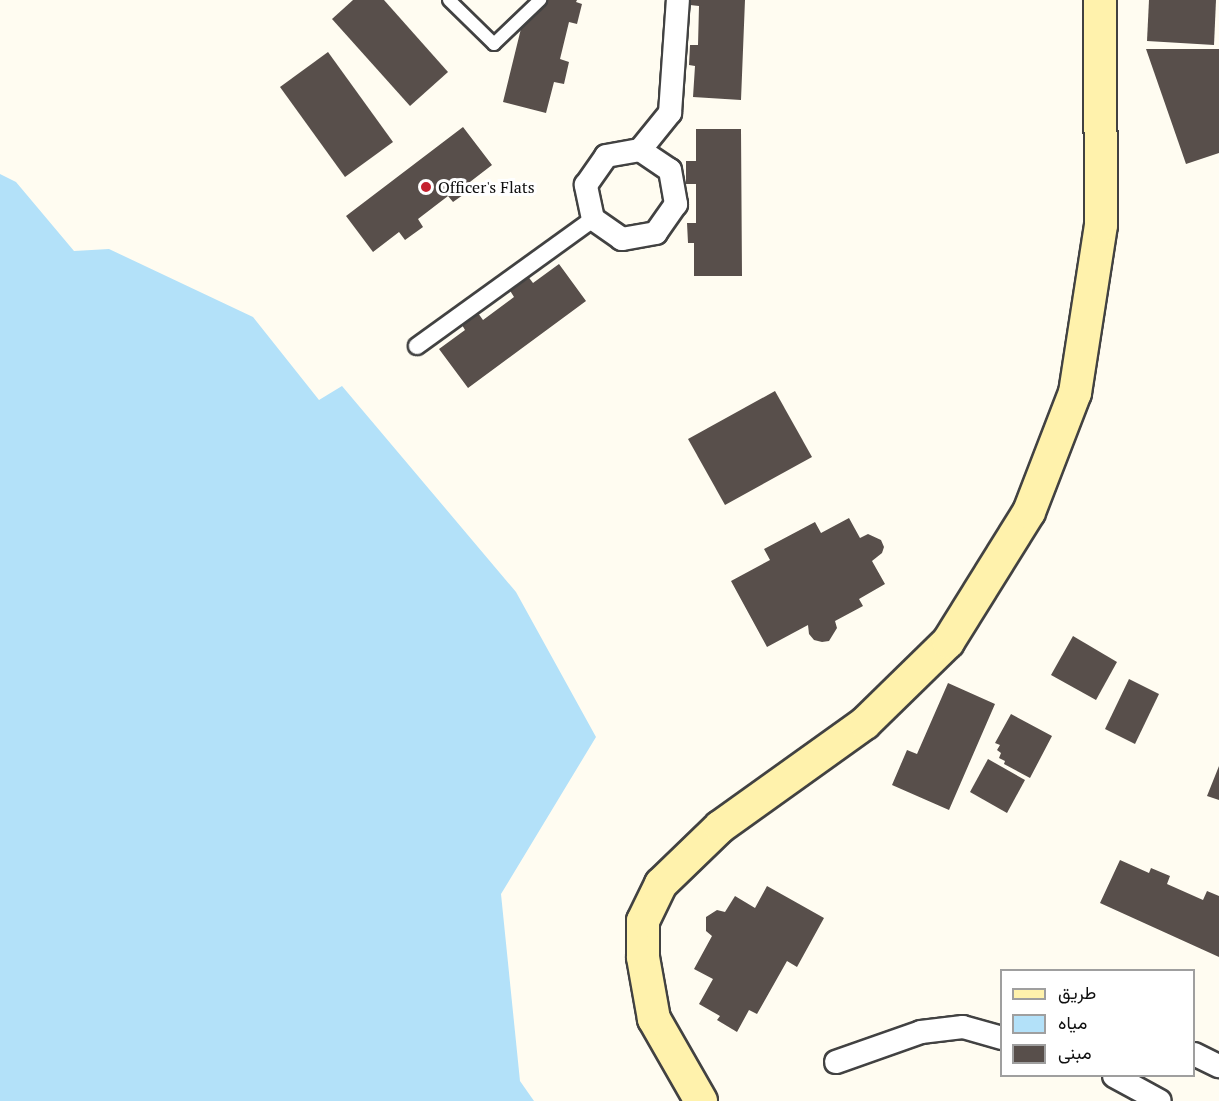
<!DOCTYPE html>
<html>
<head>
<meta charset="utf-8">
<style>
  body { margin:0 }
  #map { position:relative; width:1219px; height:1101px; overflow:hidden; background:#fffcf1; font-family:"PT Serif",Vazirmatn,serif }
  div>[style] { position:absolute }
  .water>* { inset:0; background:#b3e1f9 }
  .building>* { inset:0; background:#584f4b }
  .roads { filter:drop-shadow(2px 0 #424242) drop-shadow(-2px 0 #424242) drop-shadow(0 2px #424242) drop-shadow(0 -2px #424242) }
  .service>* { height:12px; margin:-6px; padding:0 6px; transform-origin:6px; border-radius:6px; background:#fff }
  .pedestrian>* { height:16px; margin:-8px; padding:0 8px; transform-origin:8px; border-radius:8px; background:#fff }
  .minor>* { height:22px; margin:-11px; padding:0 11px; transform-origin:11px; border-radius:11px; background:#fff }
  .secondary>* { height:32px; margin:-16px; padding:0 16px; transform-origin:16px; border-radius:16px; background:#fff2ac }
  .dots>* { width:16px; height:16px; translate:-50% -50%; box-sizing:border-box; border:3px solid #fff; border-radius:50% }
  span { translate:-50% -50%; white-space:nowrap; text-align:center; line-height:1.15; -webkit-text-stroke:6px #fff; paint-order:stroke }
  .poi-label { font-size:16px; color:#0f0f0f }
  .left { translate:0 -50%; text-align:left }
  .legend { position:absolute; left:1000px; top:969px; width:195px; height:108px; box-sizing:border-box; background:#fff; border:2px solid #9f9f9f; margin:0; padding:8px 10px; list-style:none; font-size:18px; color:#0f0f0f }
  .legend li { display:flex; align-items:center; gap:12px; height:30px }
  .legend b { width:30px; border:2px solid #9f9f9f }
</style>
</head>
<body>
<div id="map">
  <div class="water">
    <div style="clip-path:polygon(0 174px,16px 182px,74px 251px,109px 249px,253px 317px,319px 400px,342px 386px,516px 592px,596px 737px,501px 894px,520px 1081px,534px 1101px,0 1101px)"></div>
  </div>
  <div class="building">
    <div style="clip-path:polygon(353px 0,384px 0,448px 72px,410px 106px,332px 19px)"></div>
    <div style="clip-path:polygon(528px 0,577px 0,576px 2px,582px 4px,577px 24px,569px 22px,560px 59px,569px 62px,564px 84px,554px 82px,546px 113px,503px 102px)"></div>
    <div style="clip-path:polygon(690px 0,745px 0,741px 100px,693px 97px,695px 66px,689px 65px,690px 45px,698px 45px,699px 6px,690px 5px)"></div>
    <div style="clip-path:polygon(1149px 0,1216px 0,1214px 45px,1147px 41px)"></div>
    <div style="clip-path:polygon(1146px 49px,1219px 49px,1219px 153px,1186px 164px)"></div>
    <div style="clip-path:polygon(328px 52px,393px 142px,345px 177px,280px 87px)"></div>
    <div style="clip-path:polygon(463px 127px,492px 165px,466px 185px,470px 190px,453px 202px,448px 196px,418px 219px,423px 227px,405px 240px,399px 232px,373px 252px,346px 216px)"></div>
    <div style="clip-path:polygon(696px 129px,741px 129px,742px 276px,694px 276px,694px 243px,688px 243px,687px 223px,696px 223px,696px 184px,686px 184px,686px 161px,696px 161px)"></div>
    <div style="clip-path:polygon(559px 264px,586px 301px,468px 388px,439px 349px,465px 330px,462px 325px,478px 313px,483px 320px,514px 297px,509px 289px,527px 275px,533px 283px)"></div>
    <div style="clip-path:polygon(775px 391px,812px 457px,725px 505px,688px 439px)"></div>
    <div style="clip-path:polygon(849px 518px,860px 538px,868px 534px,881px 540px,884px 547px,882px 553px,872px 561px,885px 584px,859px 599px,863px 606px,835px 621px,837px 628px,829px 641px,822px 642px,814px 640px,809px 634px,808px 625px,767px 647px,731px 581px,770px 560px,764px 549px,815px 522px,821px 533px)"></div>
    <div style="clip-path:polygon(1073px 636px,1117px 662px,1096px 700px,1051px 675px)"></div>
    <div style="clip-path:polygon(1129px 679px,1159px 694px,1135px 744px,1105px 729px)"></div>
    <div style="clip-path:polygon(948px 683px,995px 704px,949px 810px,892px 785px,907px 750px,917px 754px)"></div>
    <div style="clip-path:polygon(1011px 714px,1052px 736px,1030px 778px,1004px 764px,1005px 761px,999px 758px,1001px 753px,997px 750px,1000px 745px,995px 743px)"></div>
    <div style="clip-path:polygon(988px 759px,1025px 780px,1007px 813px,970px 792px)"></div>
    <div style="clip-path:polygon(1219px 766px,1219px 800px,1207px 796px)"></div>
    <div style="clip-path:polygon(1120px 860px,1149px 873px,1151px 868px,1170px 876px,1167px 884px,1203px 900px,1207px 891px,1219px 896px,1219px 957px,1100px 903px)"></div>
    <div style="clip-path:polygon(767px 886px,824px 918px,797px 967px,787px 961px,757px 1014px,749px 1010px,737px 1032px,717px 1020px,720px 1016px,699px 1004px,713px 979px,694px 969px,712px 936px,706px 931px,706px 917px,717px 910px,725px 912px,735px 896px,755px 908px)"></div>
  </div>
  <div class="roads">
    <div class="service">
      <div style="left:449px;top:0;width:63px;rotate:44.4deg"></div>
      <div style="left:494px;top:44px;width:64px;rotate:-43.7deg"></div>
    </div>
    <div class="pedestrian">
      <div style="left:417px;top:346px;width:217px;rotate:-35.8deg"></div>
    </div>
    <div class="minor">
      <div style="left:640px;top:150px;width:36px;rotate:34deg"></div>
      <div style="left:670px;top:170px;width:35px;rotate:80deg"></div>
      <div style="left:676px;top:204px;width:35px;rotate:125deg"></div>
      <div style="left:656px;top:233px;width:35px;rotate:170deg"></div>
      <div style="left:622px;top:239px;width:35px;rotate:-145deg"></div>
      <div style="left:593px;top:219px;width:35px;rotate:-102deg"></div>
      <div style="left:586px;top:185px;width:35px;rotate:-55deg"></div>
      <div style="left:606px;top:156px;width:35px;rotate:-10deg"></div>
      <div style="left:640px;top:150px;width:48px;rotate:-51deg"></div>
      <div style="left:670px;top:113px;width:113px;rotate:-86deg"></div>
      <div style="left:1194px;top:1054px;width:28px;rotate:26deg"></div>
      <div style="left:836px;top:1062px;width:90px;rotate:-19.4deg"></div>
      <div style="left:921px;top:1032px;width:42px;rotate:-6.8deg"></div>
      <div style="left:963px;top:1027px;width:41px;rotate:15.8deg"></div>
      <div style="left:1114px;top:1076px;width:52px;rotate:28.5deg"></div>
    </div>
    <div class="secondary">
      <div style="left:701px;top:1101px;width:95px;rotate:-119.8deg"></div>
      <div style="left:654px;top:1019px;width:63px;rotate:-100.1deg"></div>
      <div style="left:643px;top:957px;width:36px;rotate:-90deg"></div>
      <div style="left:643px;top:921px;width:41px;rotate:-64.1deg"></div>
      <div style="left:661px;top:884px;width:82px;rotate:-44deg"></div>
      <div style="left:720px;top:827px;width:178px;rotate:-35.6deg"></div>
      <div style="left:865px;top:723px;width:116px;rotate:-44.3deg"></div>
      <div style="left:948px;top:642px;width:153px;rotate:-58.1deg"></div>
      <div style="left:1029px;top:512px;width:128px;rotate:-68.9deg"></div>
      <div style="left:1075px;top:393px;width:170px;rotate:-81.2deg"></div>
      <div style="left:1101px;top:225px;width:225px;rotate:-90.3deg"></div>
    </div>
  </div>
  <div class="dots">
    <div style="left:426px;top:187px;background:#c5212f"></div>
  </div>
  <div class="poi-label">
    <span class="left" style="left:438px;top:187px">Officer's Flats</span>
  </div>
  <ul class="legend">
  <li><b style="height:8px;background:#fff2ac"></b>طريق</li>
  <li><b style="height:16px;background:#b3e1f9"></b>مياه</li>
  <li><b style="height:16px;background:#584f4b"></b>مبنى</li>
  </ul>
</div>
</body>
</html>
